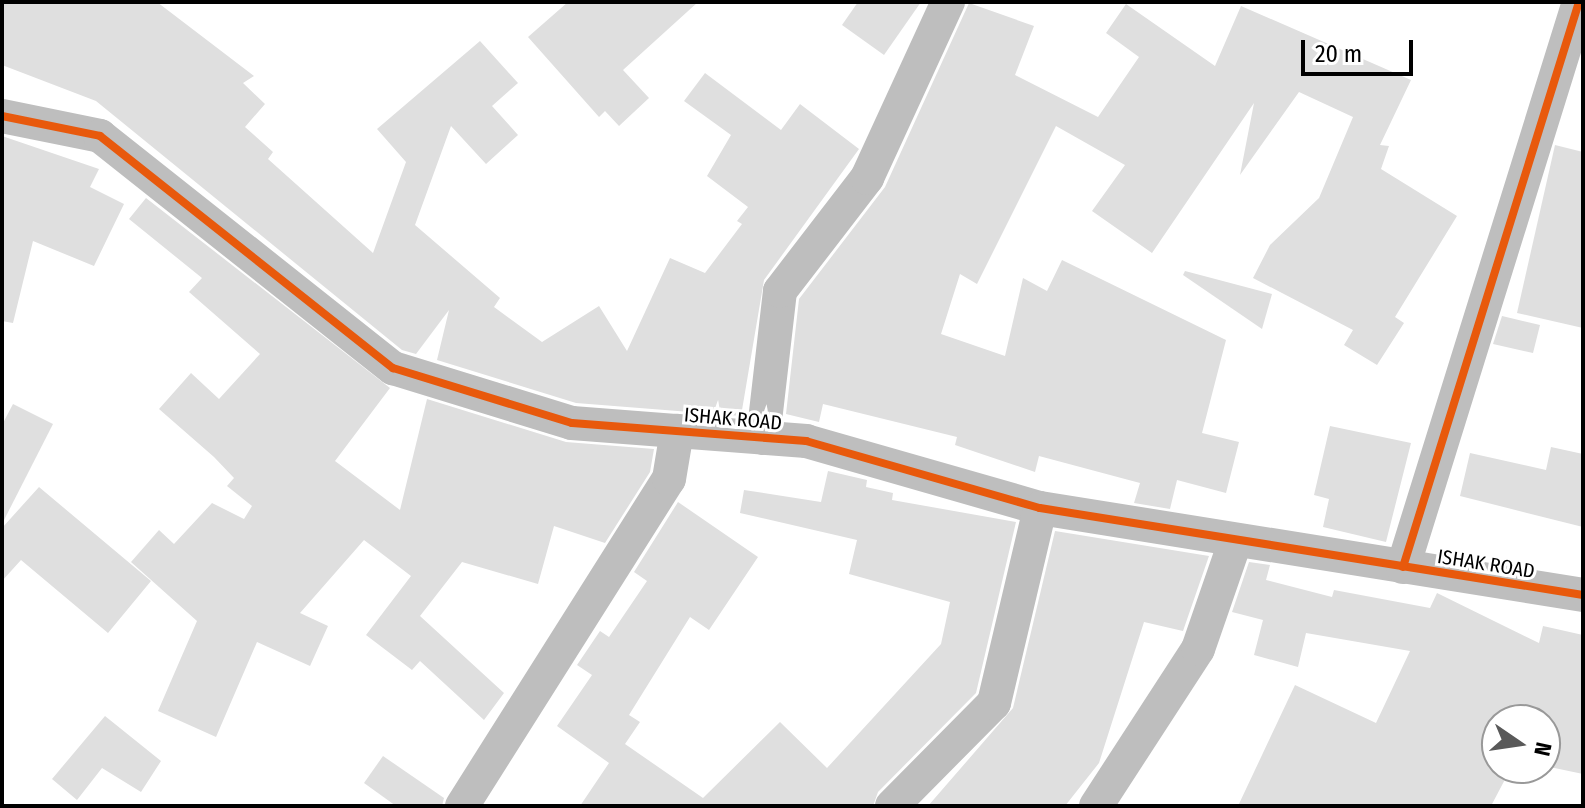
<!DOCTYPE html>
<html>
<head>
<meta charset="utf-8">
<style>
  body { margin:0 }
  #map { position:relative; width:1585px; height:808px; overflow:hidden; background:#fff; font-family:"Fira Sans Condensed",sans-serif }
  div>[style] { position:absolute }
  .building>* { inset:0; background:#dfdfdf }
  .minor>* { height:34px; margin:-17px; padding:0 17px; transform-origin:17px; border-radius:17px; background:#bebebe }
  .cycleway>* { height:8px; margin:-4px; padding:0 4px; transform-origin:4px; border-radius:4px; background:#e8590c }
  span { translate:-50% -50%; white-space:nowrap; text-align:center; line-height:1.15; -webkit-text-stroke:6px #fff; paint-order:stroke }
  .street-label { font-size:20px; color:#000 }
  .frame { position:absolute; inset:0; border:4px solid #000; pointer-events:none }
  .north { position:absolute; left:1481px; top:704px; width:80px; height:80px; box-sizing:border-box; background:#fff; border:2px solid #999; border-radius:50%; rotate:103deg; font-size:22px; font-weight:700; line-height:32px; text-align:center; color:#000 }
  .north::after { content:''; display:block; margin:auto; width:28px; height:36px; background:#595959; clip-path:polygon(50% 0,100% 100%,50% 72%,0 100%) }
  .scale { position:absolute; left:1301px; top:40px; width:112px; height:36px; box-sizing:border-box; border:4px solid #000; border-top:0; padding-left:10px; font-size:24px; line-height:28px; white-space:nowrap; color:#000; -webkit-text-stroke:6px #fff; paint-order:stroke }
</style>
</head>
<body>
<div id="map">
  <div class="building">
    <div style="clip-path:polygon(2px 2px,157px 2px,254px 76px,243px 83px,265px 104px,245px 127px,273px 152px,268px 159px,373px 253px,406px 162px,377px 129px,480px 41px,518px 83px,492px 106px,518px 135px,486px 164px,451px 126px,415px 225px,500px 298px,494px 307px,542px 342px,599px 306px,627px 351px,670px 258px,705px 273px,742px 224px,737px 221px,748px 207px,707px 176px,731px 135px,684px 101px,705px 73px,781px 130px,800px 104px,859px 149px,764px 280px,741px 416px,576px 403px,437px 360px,449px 310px,416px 354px,402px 350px,96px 101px,2px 65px)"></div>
    <div style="clip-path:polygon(568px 2px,698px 2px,623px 70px,649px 98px,619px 126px,605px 111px,599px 117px,528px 37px)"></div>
    <div style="clip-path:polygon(858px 2px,921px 2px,884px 55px,842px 25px)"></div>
    <div style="clip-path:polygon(969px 3px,1034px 26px,1015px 75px,1098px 117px,1139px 57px,1106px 33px,1126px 4px,1215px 66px,1241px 6px,1411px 80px,1380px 145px,1389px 146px,1381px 169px,1457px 216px,1395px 317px,1404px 323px,1377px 365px,1344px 345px,1353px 330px,1253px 278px,1270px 245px,1319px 198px,1353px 117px,1299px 92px,1240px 175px,1254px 103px,1152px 253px,1092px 211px,1125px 165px,1056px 126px,977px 284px,960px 274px,941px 334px,1005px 356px,1023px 278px,1047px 291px,1062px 260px,1226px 340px,1202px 433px,1239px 442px,1226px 493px,1177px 480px,1170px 509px,1134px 503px,1140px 483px,1039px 456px,1035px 472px,955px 445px,957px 437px,823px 404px,819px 422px,786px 414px,799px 299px,885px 187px)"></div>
    <div style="clip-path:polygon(2px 136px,99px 169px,90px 187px,124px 204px,94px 266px,33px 241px,13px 323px,2px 321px)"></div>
    <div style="clip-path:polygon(1555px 145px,1583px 152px,1583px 328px,1517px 313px)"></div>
    <div style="clip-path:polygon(146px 198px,390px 388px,335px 461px,400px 510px,427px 399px,566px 442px,654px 449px,650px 472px,605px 543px,554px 526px,538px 584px,462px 562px,420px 616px,504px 693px,484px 720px,420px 661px,412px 670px,366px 635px,411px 576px,364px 540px,300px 613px,328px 626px,310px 666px,257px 642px,216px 737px,158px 711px,197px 621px,131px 562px,159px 530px,174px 544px,212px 503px,244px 519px,252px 506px,227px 486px,234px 478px,214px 457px,159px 409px,191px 373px,219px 399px,260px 354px,189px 292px,202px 278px,129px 219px)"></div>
    <div style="clip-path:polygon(1185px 271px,1272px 294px,1262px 329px,1183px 275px)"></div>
    <div style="clip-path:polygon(1502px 316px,1540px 325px,1533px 353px,1493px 344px)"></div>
    <div style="clip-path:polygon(13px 404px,53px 424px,2px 524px,2px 425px)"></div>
    <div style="clip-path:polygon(1330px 426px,1411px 443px,1386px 542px,1323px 527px,1329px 499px,1314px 495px)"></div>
    <div style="clip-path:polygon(1551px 447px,1583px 454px,1583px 527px,1460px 496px,1470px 453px,1546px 470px)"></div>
    <div style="clip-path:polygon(828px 471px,867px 480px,866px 487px,893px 493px,892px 500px,1016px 522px,976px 693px,878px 792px,873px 806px,580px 806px,609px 763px,557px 726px,592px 675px,577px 665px,600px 631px,609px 637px,647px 581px,634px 572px,678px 502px,758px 557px,709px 630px,690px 617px,629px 715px,640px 722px,625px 744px,703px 798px,780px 722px,827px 768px,941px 644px,950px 602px,849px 574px,857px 540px,740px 513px,744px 490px,821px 502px)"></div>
    <div style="clip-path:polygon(39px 487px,151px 581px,108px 633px,21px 560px,2px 581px,2px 528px)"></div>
    <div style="clip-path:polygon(1055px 531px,1209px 556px,1183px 631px,1144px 622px,1099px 763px,1065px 806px,928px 806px,1013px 708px)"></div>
    <div style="clip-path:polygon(1249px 562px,1270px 565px,1266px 580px,1332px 597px,1334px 590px,1430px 608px,1437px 593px,1539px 643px,1543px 626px,1583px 635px,1583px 774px,1545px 766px,1545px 720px,1497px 720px,1497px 768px,1511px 768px,1491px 806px,1238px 806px,1295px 685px,1376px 723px,1410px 651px,1306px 633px,1298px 667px,1254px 655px,1263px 620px,1232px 612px)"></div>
    <div style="clip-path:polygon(105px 716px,161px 761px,141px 792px,102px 768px,77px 800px,52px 779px)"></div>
    <div style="clip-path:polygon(383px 756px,444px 798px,442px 806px,396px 806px,364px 783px)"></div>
  </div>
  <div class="minor">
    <div style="left:2px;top:116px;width:100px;rotate:11.5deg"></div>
    <div style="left:100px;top:136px;width:374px;rotate:38.4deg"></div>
    <div style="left:393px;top:368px;width:187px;rotate:17.1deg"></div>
    <div style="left:572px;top:423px;width:235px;rotate:4.4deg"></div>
    <div style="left:806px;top:441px;width:243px;rotate:16deg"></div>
    <div style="left:1040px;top:508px;width:550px;rotate:9.1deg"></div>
    <div style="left:763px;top:438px;width:148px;rotate:-83.4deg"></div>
    <div style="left:780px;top:291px;width:143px;rotate:-52.4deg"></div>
    <div style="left:867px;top:178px;width:194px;rotate:-65.3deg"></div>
    <div style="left:1403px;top:567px;width:592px;rotate:-72.7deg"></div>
    <div style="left:462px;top:806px;width:387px;rotate:-57.7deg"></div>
    <div style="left:669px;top:479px;width:49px;rotate:-80.5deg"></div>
    <div style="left:892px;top:806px;width:145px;rotate:-45.3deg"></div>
    <div style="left:994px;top:703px;width:200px;rotate:-76.7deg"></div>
    <div style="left:1096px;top:806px;width:187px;rotate:-57deg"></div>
    <div style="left:1198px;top:649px;width:113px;rotate:-70.9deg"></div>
  </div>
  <div class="cycleway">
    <div style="left:2px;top:116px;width:100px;rotate:11.5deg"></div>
    <div style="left:100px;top:136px;width:374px;rotate:38.4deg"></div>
    <div style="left:393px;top:368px;width:187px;rotate:17.1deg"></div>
    <div style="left:572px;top:423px;width:235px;rotate:4.4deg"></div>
    <div style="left:806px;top:441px;width:243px;rotate:16deg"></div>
    <div style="left:1040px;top:508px;width:550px;rotate:9.1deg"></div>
    <div style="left:1403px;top:567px;width:592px;rotate:-72.7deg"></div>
  </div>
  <div class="street-label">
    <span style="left:733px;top:419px;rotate:5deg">ISHAK ROAD</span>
    <span style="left:1486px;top:564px;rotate:9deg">ISHAK ROAD</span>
  </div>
  <div class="frame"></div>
  <div class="north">N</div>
  <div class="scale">20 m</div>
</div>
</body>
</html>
